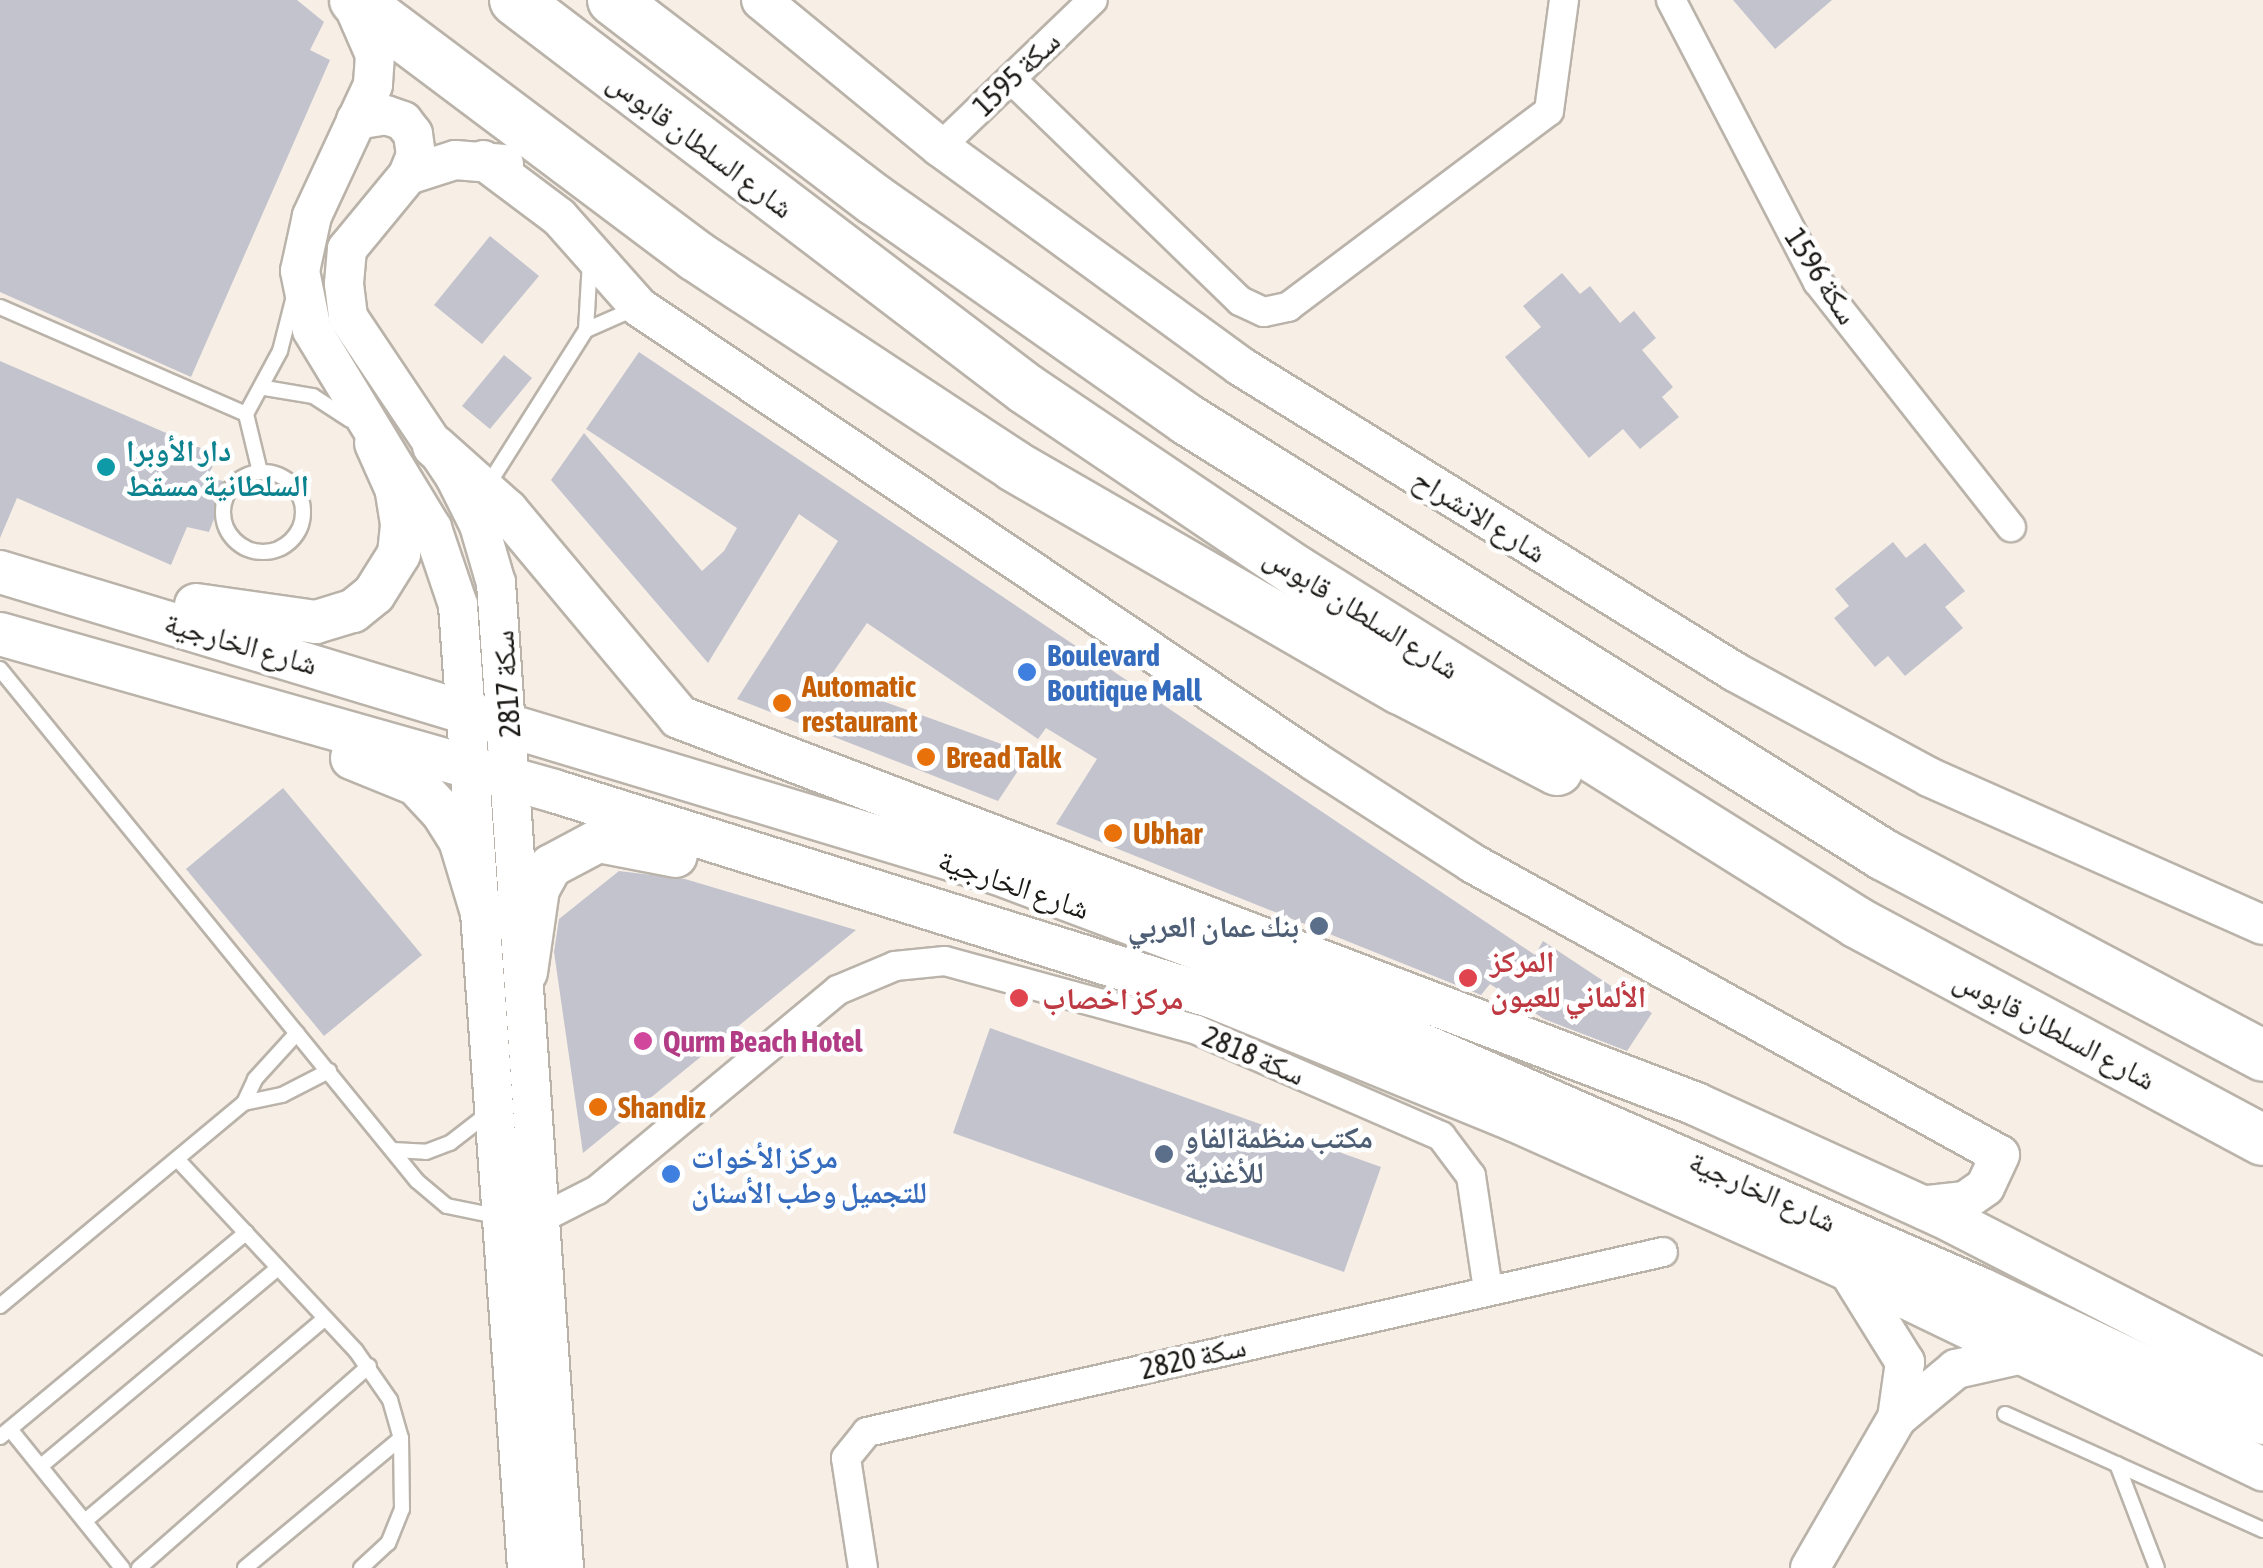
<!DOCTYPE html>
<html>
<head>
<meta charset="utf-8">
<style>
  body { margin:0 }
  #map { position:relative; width:2263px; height:1568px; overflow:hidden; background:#f7efe6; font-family:"Asap Condensed","Noto Naskh Arabic",sans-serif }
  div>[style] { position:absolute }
  .building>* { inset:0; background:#c3c3ce }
  .roads { filter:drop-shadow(2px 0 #bab3aa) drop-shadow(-2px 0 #bab3aa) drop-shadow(0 2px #bab3aa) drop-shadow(0 -2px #bab3aa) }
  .lane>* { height:14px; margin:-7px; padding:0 7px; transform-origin:7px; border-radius:7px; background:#fff }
  .lane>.ring { margin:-7px; padding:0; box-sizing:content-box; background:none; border:14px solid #fff; border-radius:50% }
  .street>* { height:28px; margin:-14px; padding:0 14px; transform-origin:14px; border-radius:14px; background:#fff }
  .secondary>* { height:38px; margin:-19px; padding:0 19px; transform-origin:19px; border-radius:19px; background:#fff }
  .primary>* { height:42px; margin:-21px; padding:0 21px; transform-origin:21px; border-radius:21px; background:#fff }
  .highway>* { height:50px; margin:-25px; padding:0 25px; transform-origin:25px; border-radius:25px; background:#fff }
  .dots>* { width:28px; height:28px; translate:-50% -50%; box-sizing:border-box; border:5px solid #fff; border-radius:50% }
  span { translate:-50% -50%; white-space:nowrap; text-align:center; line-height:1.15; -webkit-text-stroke:9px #fff; paint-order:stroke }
  .street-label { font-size:30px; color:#1b1916 }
  .culture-label { font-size:30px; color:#0d838f; font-weight:700 }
  .left { translate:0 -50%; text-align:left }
  .shop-label { font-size:30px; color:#366cbe; font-weight:700 }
  .food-label { font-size:30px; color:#c56008; font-weight:700 }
  .service-label { font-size:30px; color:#4e5e75; font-weight:700 }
  .right { translate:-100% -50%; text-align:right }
  .health-label { font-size:30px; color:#be3a42; font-weight:700 }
  .hotel-label { font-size:30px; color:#b23c85; font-weight:700 }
</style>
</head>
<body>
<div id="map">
  <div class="building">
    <div style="clip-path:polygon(0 0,297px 0,324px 22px,310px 50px,330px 60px,191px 377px,0 292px)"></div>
    <div style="clip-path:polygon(1733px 0,1832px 0,1775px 49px)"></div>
    <div style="clip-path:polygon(490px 236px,539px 276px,482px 344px,434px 305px)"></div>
    <div style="clip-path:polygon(1562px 273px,1580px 294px,1590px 286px,1620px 323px,1634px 311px,1656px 338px,1642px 350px,1673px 387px,1662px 397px,1679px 417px,1640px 449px,1623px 429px,1589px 458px,1505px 357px,1541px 327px,1523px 306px)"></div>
    <div style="clip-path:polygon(639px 352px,1535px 955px,1543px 941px,1652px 1013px,1627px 1051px,1544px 1019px,1490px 984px,1481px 995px,1056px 824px,1097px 759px,1046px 728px,1038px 739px,867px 623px,827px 681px,1029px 754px,998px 801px,737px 699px,838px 541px,799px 514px,708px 663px,551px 480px,584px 433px,702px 571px,724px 551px,737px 528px,586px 429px)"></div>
    <div style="clip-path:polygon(504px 355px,532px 378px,490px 429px,462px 406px)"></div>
    <div style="clip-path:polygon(0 361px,217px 455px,208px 478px,228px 482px,209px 532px,187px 527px,171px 565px,17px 498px,0 538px)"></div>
    <div style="clip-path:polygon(1893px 542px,1906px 558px,1925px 543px,1965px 591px,1945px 607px,1963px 628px,1905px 676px,1888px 656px,1875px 667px,1834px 618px,1849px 606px,1835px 589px)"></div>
    <div style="clip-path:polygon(283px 788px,422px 955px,324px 1036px,186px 869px)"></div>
    <div style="clip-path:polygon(619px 871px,685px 879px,856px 930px,583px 1153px,554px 952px,559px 919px)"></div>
    <div style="clip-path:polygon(990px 1028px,1381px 1167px,1344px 1272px,953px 1133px)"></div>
  </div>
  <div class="roads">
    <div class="lane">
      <div style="left:0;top:307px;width:268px;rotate:23.5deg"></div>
      <div style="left:586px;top:330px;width:55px;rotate:-23.7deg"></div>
      <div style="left:265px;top:388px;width:49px;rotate:9.5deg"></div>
      <div style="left:313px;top:396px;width:44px;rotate:33deg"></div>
      <div style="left:260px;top:472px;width:60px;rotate:-103.6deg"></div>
      <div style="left:246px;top:414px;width:72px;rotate:-61.6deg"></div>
      <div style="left:280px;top:351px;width:57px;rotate:-75.7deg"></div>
      <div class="ring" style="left:223px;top:472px;width:66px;height:66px"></div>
      <div style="left:488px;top:485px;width:183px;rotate:-57.7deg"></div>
      <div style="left:586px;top:330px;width:69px;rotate:-86.7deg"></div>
      <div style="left:0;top:669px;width:660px;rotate:50.84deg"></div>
      <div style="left:417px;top:1181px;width:39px;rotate:40deg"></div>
      <div style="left:447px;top:1206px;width:54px;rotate:11.7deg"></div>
      <div style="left:244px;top:1103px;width:39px;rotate:-12deg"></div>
      <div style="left:282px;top:1095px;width:53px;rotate:-27.1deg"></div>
      <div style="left:393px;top:1150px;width:33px;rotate:3deg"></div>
      <div style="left:426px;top:1152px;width:26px;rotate:-21deg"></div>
      <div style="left:450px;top:1143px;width:51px;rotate:-37.8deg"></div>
      <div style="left:177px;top:1159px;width:262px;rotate:47deg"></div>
      <div style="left:356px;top:1351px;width:60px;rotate:55.2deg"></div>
      <div style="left:390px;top:1400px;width:40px;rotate:74deg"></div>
      <div style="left:401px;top:1438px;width:71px;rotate:89.2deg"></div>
      <div style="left:402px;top:1509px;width:37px;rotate:112deg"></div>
      <div style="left:388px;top:1543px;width:37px;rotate:137deg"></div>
      <div style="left:0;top:1306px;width:317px;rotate:-39.8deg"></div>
      <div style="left:244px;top:1103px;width:26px;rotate:-65deg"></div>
      <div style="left:255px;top:1079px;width:62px;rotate:-47.6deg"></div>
      <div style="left:2005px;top:1414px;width:283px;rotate:24.2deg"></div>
      <div style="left:10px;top:1429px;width:179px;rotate:51.1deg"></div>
      <div style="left:0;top:1437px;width:320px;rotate:-39.7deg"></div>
      <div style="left:2117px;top:1464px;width:111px;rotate:69deg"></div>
      <div style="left:41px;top:1466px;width:309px;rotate:-39.9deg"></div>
      <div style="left:85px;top:1521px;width:314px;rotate:-40.2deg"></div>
      <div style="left:139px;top:1568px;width:306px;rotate:-41.3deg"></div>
      <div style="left:245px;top:1568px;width:203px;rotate:-39.8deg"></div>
    </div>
    <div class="street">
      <div style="left:1671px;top:0;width:318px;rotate:62.5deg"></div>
      <div style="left:1818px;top:282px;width:312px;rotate:51.8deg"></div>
      <div style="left:1011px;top:79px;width:319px;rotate:44.1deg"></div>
      <div style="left:1240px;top:301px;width:26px;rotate:25deg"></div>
      <div style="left:1264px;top:312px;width:25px;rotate:-12deg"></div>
      <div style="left:1288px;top:307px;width:326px;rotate:-36.9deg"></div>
      <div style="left:1549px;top:111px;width:112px;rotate:-82.3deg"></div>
      <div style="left:940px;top:147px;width:212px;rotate:-43.9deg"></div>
      <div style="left:542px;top:1218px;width:62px;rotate:-27deg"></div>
      <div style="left:597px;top:1190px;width:313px;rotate:-39.7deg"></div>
      <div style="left:838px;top:990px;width:62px;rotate:-22.8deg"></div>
      <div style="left:895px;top:966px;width:50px;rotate:-5.7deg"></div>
      <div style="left:945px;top:961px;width:261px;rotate:15.3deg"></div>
      <div style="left:1197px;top:1030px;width:266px;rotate:23.5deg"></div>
      <div style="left:1441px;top:1136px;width:50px;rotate:53.1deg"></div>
      <div style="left:1471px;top:1176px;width:115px;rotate:81.5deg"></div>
      <div style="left:863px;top:1568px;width:111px;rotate:-98.8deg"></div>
      <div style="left:846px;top:1458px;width:33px;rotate:-51deg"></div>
      <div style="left:867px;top:1432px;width:816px;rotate:-12.74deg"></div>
    </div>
    <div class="secondary">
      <div style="left:351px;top:0;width:60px;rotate:66.4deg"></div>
      <div style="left:375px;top:55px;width:30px;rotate:94deg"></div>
      <div style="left:373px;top:85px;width:145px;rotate:115deg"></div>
      <div style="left:312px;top:216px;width:56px;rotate:102.3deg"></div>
      <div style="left:300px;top:271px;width:60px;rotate:78.5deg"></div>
      <div style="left:312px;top:330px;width:232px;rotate:58.8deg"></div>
      <div style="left:432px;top:528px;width:81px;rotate:71.3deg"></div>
      <div style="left:458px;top:605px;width:965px;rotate:85.9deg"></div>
      <div style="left:761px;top:0;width:232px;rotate:39.4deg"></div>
      <div style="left:940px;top:147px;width:371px;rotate:36.1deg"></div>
      <div style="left:1240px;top:366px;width:582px;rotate:31.72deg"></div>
      <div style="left:1735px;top:672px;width:221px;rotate:28.4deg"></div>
      <div style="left:1929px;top:777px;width:365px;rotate:23.9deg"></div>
      <div style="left:356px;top:120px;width:30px;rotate:-9deg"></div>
      <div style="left:386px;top:115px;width:18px;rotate:19deg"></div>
      <div style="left:403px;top:121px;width:16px;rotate:52deg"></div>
      <div style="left:413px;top:134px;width:21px;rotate:82deg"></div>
      <div style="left:416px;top:155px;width:22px;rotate:112deg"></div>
      <div style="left:483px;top:160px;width:95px;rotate:36.9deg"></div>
      <div style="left:559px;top:217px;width:120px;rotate:48.4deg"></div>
      <div style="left:639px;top:307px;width:813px;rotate:33.92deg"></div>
      <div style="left:1314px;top:761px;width:188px;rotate:32.8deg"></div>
      <div style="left:1472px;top:863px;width:603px;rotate:28.94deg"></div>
      <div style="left:2000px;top:1155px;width:35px;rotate:115deg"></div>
      <div style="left:1985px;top:1187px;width:24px;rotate:145deg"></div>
      <div style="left:1965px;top:1201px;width:46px;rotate:173.8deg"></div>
      <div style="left:504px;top:164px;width:49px;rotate:-175.3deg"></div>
      <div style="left:455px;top:160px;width:49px;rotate:162.3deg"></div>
      <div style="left:408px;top:175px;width:96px;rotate:129.5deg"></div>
      <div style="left:347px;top:249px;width:35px;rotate:95deg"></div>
      <div style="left:344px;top:284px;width:33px;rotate:83deg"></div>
      <div style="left:348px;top:317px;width:192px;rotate:56.2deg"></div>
      <div style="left:455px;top:477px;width:54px;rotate:63.4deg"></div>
      <div style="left:479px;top:525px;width:60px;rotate:73.7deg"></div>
      <div style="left:496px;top:583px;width:987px;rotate:86.05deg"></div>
      <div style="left:1847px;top:1269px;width:110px;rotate:58.1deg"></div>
      <div style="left:1905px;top:1362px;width:57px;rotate:98.1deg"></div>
      <div style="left:1810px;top:1568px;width:173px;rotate:-59.9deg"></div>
      <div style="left:1897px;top:1418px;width:77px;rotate:-39.7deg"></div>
      <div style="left:1956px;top:1369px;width:69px;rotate:-12.6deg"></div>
    </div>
    <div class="primary">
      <div style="left:434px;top:446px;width:98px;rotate:41.7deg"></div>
      <div style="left:507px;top:511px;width:268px;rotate:50.1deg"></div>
      <div style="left:679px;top:717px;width:1088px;rotate:20.83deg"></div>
      <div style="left:1696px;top:1104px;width:268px;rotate:24.5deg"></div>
      <div style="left:1940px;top:1215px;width:363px;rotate:27.2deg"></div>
      <div style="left:0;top:572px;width:1041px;rotate:16.8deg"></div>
      <div style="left:997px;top:873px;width:245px;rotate:20.6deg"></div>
      <div style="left:1226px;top:959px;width:826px;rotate:23.62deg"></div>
      <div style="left:1983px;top:1290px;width:310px;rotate:25.4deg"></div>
      <div style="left:196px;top:605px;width:121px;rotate:8.1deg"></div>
      <div style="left:316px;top:622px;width:39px;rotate:-17deg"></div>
      <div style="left:353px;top:611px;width:27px;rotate:-39deg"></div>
      <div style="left:374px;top:594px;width:47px;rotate:-58deg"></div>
      <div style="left:399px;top:554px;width:30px;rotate:-84deg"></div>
      <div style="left:402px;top:524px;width:36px;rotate:-99deg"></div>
      <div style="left:396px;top:488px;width:49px;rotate:-114deg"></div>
      <div style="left:0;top:634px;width:576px;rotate:15.82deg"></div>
      <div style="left:554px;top:791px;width:690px;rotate:17.36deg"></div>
      <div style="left:1213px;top:997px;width:325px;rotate:22.2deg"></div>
      <div style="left:1514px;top:1120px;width:365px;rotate:24.1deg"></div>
      <div style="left:1847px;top:1269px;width:462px;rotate:25.7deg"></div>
      <div style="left:352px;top:758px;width:69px;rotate:22.1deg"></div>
      <div style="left:416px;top:784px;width:40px;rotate:47deg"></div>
      <div style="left:443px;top:813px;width:32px;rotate:58deg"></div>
      <div style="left:460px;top:840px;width:87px;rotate:73.2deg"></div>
      <div style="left:526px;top:972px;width:84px;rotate:-81.8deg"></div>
      <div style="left:538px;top:889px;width:26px;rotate:-61deg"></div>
      <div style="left:551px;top:866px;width:53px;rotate:-28deg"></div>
      <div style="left:598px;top:841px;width:79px;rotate:10.9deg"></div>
    </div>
    <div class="highway">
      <div style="left:355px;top:0;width:426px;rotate:36.9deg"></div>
      <div style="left:696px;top:256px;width:381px;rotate:33.4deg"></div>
      <div style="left:1014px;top:466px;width:447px;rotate:30deg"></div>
      <div style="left:1401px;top:689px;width:176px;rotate:27.4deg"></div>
      <div style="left:515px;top:0;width:642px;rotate:37.28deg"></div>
      <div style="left:1026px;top:389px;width:326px;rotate:34deg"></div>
      <div style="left:1296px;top:571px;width:663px;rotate:32.06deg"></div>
      <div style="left:1858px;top:923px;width:459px;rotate:28.2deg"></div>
      <div style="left:613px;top:0;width:330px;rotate:37.4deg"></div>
      <div style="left:875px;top:200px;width:383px;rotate:35.1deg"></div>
      <div style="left:1188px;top:420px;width:821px;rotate:32.01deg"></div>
      <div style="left:1884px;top:855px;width:429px;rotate:27.9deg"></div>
    </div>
  </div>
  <div class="dots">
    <div style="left:106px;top:467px;background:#0f9aa8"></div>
    <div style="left:1027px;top:672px;background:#3f7fe0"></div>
    <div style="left:782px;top:703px;background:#e8710a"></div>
    <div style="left:926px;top:757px;background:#e8710a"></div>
    <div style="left:1113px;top:833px;background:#e8710a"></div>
    <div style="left:1319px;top:926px;background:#5c6f8a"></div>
    <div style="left:1468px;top:978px;background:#e0444e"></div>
    <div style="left:1019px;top:998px;background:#e0444e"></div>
    <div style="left:643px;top:1041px;background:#d1479c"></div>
    <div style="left:598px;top:1107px;background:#e8710a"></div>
    <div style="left:1164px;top:1154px;background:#5c6f8a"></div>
    <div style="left:671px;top:1174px;background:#3f7fe0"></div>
  </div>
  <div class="street-label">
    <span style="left:1016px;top:73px;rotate:-44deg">سكة 1595</span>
    <span style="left:701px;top:144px;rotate:37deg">شارع السلطان قابوس</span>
    <span style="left:1822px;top:276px;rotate:57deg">سكة 1596</span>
    <span style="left:1480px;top:515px;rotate:32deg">شارع الانشراح</span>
    <span style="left:1362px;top:612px;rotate:32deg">شارع السلطان قابوس</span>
    <span style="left:241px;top:643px;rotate:16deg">شارع الخارجية</span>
    <span style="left:506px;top:684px;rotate:-94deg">سكة 2817</span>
    <span style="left:1014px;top:884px;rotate:19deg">شارع الخارجية</span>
    <span style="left:2055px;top:1029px;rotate:28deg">شارع السلطان قابوس</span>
    <span style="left:1254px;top:1055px;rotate:23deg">سكة 2818</span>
    <span style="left:1763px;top:1191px;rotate:24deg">شارع الخارجية</span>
    <span style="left:1193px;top:1357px;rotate:-13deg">سكة 2820</span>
  </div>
  <div class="culture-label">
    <span class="left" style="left:126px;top:467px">دار الأوبرا<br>السلطانية مسقط</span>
  </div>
  <div class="shop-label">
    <span class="left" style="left:1047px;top:672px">Boulevard<br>Boutique Mall</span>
    <span class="left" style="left:691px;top:1174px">مركز الأخوات<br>للتجميل وطب الأسنان</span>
  </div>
  <div class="food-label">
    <span class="left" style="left:802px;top:703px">Automatic<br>restaurant</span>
    <span class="left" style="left:946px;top:757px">Bread Talk</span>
    <span class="left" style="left:1133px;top:833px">Ubhar</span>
    <span class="left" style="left:618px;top:1107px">Shandiz</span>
  </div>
  <div class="service-label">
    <span class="right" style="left:1299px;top:926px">بنك عمان العربي</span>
    <span class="left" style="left:1184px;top:1154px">مكتب منظمةالفاو<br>للأغذية</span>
  </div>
  <div class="health-label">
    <span class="left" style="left:1490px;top:978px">المركز<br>الألماني للعيون</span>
    <span class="left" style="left:1042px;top:998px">مركز اخصاب</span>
  </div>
  <div class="hotel-label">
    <span class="left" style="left:663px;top:1041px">Qurm Beach Hotel</span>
  </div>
</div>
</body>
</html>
